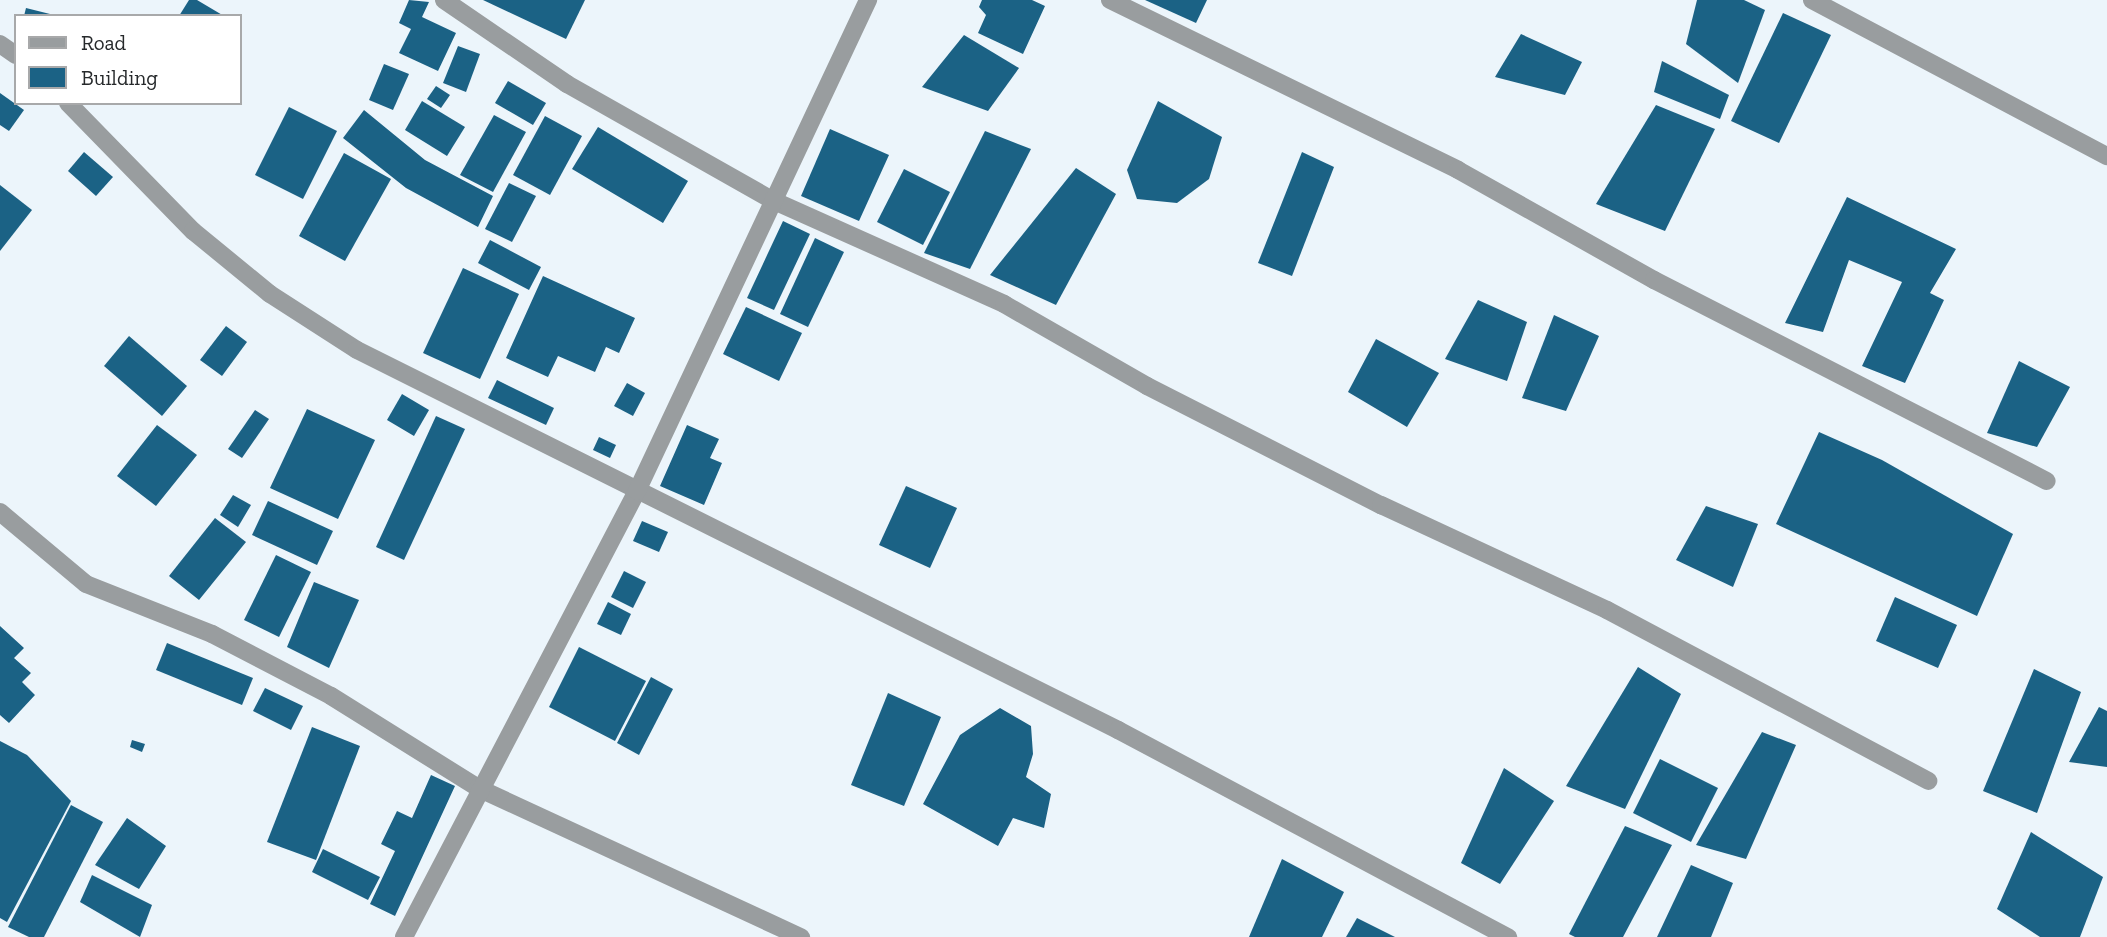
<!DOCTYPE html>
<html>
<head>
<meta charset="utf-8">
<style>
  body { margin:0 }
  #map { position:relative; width:2107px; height:937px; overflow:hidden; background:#ecf5fb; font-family:"Zilla Slab",serif }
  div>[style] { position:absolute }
  .building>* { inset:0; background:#1b6285 }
  .minor>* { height:18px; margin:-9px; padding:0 9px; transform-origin:9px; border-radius:9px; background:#999d9f }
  span { translate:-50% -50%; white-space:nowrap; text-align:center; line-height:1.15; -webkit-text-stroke:7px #fff; paint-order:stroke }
  .legend { position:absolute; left:14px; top:14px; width:228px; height:91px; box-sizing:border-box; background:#fff; border:2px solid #a8a9aa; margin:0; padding:9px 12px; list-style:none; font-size:21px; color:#26292b }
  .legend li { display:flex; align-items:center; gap:14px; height:35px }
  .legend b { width:35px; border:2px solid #a8a9aa }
</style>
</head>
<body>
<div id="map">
  <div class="building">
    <div style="clip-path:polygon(189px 0,197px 0,224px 16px,179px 16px)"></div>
    <div style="clip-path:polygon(409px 0,429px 2px,422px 17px,456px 33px,438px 71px,399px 53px,411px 29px,399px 23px)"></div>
    <div style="clip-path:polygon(483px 0,585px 0,566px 39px)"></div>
    <div style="clip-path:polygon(982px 0,1032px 0,1045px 6px,1023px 54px,978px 33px,986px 15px,979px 7px)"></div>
    <div style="clip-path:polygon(1145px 0,1207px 0,1196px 23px)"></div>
    <div style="clip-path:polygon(1697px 0,1744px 0,1765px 10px,1738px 83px,1686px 44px)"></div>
    <div style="clip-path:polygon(26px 8px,54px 15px,54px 16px,24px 16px)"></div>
    <div style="clip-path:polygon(1783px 13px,1831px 35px,1779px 143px,1731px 121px)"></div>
    <div style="clip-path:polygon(1521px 34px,1582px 62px,1565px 95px,1495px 77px)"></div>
    <div style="clip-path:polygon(964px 35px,1019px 68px,988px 111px,922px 87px)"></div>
    <div style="clip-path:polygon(458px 46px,480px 54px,466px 92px,443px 83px)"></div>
    <div style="clip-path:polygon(1662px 61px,1729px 95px,1720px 119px,1654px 92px)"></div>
    <div style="clip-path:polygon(384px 64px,409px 74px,393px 110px,369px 100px)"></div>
    <div style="clip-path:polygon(508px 81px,546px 103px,533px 125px,495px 103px)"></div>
    <div style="clip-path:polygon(436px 86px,450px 95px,441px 108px,427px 99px)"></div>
    <div style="clip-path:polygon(0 93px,24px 110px,9px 131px,0 125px)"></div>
    <div style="clip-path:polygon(422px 101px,465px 127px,447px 156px,405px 130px)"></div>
    <div style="clip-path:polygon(1158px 101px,1222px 137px,1209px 179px,1177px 203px,1137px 199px,1127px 170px)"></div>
    <div style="clip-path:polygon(1656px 105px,1715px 129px,1665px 231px,1596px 204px)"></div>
    <div style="clip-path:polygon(289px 107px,337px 131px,303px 199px,255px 175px)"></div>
    <div style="clip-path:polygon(364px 110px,425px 160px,493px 196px,478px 227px,406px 188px,343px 138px)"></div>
    <div style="clip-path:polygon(494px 115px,526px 132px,493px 192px,460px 175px)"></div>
    <div style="clip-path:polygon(545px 116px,582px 136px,550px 195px,513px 175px)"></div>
    <div style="clip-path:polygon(598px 127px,688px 181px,663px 223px,572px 169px)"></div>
    <div style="clip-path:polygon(830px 129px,889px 155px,859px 221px,801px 196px)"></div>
    <div style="clip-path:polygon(985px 131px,1031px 149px,970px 269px,924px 253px)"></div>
    <div style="clip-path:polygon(84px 152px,113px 177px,96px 196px,68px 171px)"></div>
    <div style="clip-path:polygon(1302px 152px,1334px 167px,1292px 276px,1258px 263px)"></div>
    <div style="clip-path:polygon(344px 153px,391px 179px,345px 261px,299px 236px)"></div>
    <div style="clip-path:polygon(1076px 168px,1116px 194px,1056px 305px,990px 275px)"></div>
    <div style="clip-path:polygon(904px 169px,950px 192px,923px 245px,877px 222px)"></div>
    <div style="clip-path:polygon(509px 183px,536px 196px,512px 242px,485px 229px)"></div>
    <div style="clip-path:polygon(0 185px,32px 210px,0 251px)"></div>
    <div style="clip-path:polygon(1847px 197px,1956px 249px,1930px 293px,1944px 300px,1905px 383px,1862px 366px,1902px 282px,1849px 260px,1823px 332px,1785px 323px)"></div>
    <div style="clip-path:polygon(783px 221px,810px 234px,774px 310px,747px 298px)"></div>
    <div style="clip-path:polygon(815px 238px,844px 252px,808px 327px,780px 314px)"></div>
    <div style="clip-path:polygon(490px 240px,541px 267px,529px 290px,478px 263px)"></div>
    <div style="clip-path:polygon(463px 268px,519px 294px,480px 379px,423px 353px)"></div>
    <div style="clip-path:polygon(543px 276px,635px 318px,619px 353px,606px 347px,595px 372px,558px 356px,548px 377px,506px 358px)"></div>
    <div style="clip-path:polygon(1478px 300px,1527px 322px,1507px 381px,1445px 359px)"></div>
    <div style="clip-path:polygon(746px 307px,802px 333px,779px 381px,723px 354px)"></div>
    <div style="clip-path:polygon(1554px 315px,1599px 336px,1566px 411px,1522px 398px)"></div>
    <div style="clip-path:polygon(226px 326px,247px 342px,222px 376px,200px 360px)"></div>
    <div style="clip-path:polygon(129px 336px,187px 386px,162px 416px,104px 366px)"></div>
    <div style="clip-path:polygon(1376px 339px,1439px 373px,1407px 427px,1348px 392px)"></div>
    <div style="clip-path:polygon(2019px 361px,2070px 387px,2037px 447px,1987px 433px)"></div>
    <div style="clip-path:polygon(497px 380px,554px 408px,546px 425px,488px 398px)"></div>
    <div style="clip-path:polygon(627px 383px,645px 393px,633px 416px,614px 406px)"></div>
    <div style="clip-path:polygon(402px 394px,429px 410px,414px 436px,387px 420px)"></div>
    <div style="clip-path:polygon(307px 409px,375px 440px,338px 519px,270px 488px)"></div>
    <div style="clip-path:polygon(255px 410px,269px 419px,242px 458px,228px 449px)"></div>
    <div style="clip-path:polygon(436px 416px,465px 429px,404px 560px,376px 547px)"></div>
    <div style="clip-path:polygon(157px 425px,197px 455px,156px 506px,117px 476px)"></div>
    <div style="clip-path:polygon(687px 425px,719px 439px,710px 458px,722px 463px,704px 505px,660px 486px)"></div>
    <div style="clip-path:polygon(1819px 432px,1882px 460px,2013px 534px,1977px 616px,1776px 524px)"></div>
    <div style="clip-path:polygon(599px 437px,616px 445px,610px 458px,593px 450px)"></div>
    <div style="clip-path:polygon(906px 486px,957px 508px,930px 568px,879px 545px)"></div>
    <div style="clip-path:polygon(233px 495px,251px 505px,238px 527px,220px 515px)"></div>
    <div style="clip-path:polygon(268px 501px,333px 531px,317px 565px,252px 535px)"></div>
    <div style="clip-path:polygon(1706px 506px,1758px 524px,1733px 587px,1676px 560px)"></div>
    <div style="clip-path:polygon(215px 518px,246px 542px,199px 600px,169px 576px)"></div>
    <div style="clip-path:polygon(642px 521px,668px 532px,659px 552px,633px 541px)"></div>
    <div style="clip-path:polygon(276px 555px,311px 572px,279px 637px,244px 620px)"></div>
    <div style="clip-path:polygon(624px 571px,646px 582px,633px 608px,611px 597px)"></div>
    <div style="clip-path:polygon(314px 582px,359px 600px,329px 668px,287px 647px)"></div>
    <div style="clip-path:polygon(1895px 597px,1957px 625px,1938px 668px,1876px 641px)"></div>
    <div style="clip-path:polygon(608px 602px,631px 614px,621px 635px,597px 624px)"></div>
    <div style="clip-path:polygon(0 626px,24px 648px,14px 658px,31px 673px,22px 682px,35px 695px,9px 723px,0 715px)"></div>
    <div style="clip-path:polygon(167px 643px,253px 678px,242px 705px,156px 670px)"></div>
    <div style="clip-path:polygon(579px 647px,646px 681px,615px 741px,549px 707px)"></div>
    <div style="clip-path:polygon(1638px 667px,1681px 694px,1625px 809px,1566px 786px)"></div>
    <div style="clip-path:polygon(2034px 669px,2081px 692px,2037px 813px,1983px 791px)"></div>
    <div style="clip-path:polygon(651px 677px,673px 689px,639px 755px,617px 743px)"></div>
    <div style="clip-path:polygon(265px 688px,303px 706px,291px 730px,253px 711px)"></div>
    <div style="clip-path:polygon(888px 693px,941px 717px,904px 806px,851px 785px)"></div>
    <div style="clip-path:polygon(2099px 707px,2107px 711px,2107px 767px,2069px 762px)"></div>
    <div style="clip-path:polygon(1000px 708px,1031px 726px,1033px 754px,1026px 777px,1051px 794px,1044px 828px,1013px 818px,998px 846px,923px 804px,960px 735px)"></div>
    <div style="clip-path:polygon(312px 727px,360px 746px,316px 860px,267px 842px)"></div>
    <div style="clip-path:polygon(1762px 732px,1796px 745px,1746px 859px,1696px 845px)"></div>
    <div style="clip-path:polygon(132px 740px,145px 744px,142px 752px,130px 747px)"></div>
    <div style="clip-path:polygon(0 741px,27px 755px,71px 801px,7px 922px,0 918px)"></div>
    <div style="clip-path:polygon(1660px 759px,1718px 788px,1691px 842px,1633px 813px)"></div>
    <div style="clip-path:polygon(1504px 768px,1554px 801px,1500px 884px,1461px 863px)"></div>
    <div style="clip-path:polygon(431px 775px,455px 786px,395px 916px,370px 904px,395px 851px,381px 844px,397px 811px,412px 818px)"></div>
    <div style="clip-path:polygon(71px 805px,103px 822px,44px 937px,29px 937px,8px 927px)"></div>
    <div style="clip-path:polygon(127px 818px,166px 846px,139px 889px,95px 865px)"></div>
    <div style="clip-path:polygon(1625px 826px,1672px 845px,1623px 937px,1575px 937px,1569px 934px)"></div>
    <div style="clip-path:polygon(2031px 832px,2103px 877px,2080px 937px,2040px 937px,1997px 909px)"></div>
    <div style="clip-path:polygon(323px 849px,380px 877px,368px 900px,312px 872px)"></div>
    <div style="clip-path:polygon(1282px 859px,1344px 892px,1322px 937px,1249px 937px)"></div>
    <div style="clip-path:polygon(1691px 865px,1733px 883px,1711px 937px,1657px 937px)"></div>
    <div style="clip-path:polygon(92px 875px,152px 905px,140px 937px,80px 902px)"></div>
    <div style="clip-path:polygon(1357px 918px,1395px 937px,1346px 937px)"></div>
  </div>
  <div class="minor">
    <div style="left:444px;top:0;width:149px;rotate:34.3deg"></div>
    <div style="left:567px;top:84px;width:236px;rotate:29.5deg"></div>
    <div style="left:772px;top:200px;width:254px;rotate:24.1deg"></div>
    <div style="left:1004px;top:304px;width:165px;rotate:29.8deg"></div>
    <div style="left:1147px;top:386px;width:263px;rotate:27deg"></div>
    <div style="left:1381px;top:505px;width:249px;rotate:24.9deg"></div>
    <div style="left:1607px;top:610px;width:364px;rotate:28deg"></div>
    <div style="left:1110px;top:0;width:387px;rotate:26deg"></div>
    <div style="left:1458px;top:170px;width:225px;rotate:29.3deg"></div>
    <div style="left:1654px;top:280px;width:441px;rotate:27.1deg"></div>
    <div style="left:1812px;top:0;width:334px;rotate:27.9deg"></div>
    <div style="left:0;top:44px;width:19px;rotate:35deg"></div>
    <div style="left:68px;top:103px;width:179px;rotate:45.7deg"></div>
    <div style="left:193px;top:231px;width:99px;rotate:39.3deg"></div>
    <div style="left:270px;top:294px;width:103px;rotate:32.8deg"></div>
    <div style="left:357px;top:350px;width:851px;rotate:26.53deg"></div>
    <div style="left:1118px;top:730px;width:442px;rotate:28deg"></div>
    <div style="left:0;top:512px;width:112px;rotate:39.9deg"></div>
    <div style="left:86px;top:584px;width:136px;rotate:21.6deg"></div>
    <div style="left:212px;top:634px;width:134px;rotate:27.5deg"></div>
    <div style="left:331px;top:696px;width:173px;rotate:32deg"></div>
    <div style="left:478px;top:788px;width:356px;rotate:24.8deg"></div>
    <div style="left:404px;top:937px;width:503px;rotate:-62.42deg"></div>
    <div style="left:637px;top:491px;width:543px;rotate:-64.8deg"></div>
  </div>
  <ul class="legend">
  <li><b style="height:9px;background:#999d9f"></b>Road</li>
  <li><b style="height:19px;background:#1b6285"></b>Building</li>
  </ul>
</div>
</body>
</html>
